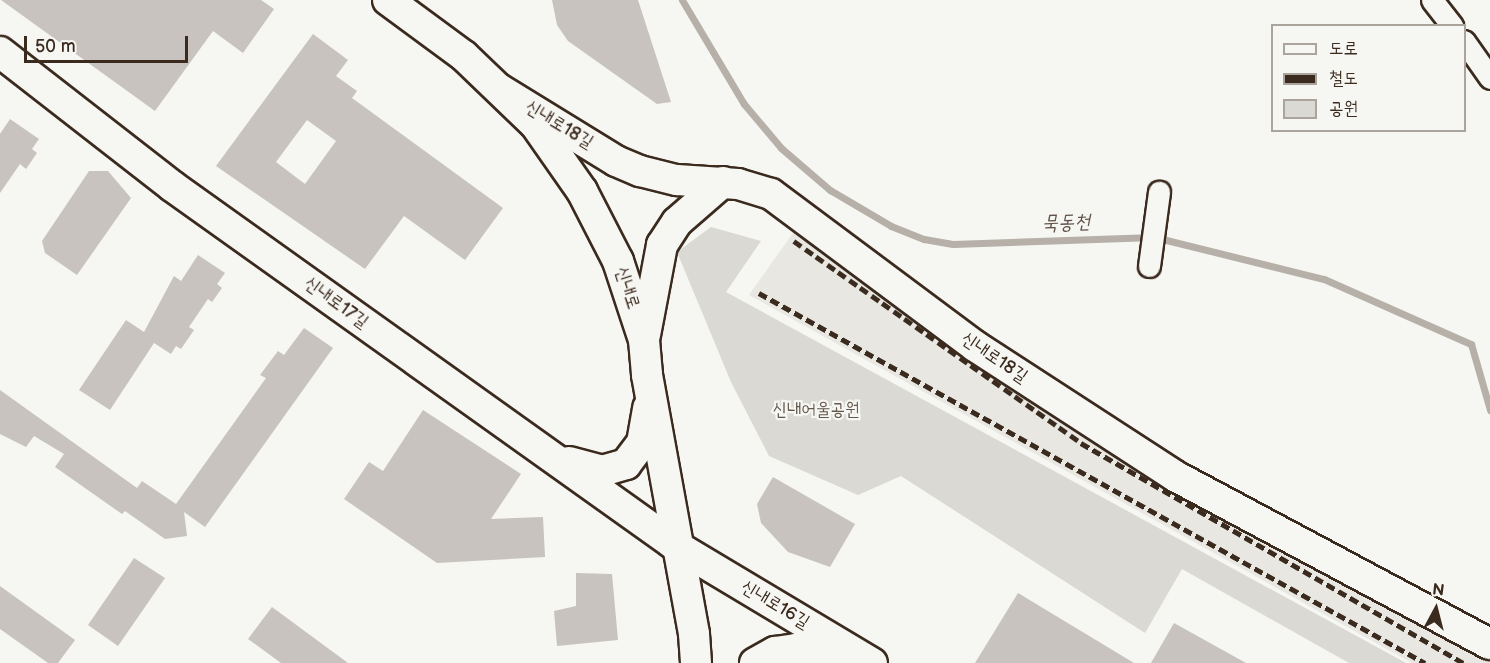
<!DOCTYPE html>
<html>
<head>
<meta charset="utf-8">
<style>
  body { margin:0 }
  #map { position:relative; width:1490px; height:663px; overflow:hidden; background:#f6f6f2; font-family:"Balsamiq Sans","Poor Story",sans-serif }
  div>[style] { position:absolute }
  .built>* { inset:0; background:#e8e7e2 }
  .green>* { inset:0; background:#dad9d3 }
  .stream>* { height:7px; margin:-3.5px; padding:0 3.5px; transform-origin:3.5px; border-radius:3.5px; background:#b6b0a9 }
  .building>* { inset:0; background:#c8c3be }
  .roads { filter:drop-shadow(2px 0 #3b2a1e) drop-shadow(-2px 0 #3b2a1e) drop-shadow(0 2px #3b2a1e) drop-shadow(0 -2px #3b2a1e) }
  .street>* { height:21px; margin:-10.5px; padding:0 10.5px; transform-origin:10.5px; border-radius:10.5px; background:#f6f6f2 }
  .secondary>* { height:30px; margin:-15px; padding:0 15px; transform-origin:15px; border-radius:15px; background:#f6f6f2 }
  .rail>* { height:4.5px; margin-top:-2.25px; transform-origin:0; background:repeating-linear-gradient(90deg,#3b2a1e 0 9px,transparent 0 13.5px) }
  span { translate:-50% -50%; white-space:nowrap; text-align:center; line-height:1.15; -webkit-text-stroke:4.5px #f6f6f2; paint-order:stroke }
  .street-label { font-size:18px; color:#3b2a1e }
  .park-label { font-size:18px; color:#63564b }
  .water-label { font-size:20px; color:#605248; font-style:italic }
  .legend { position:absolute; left:1271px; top:24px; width:195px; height:108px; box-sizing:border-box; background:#f6f6f2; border:2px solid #aba49d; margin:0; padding:8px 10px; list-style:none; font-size:18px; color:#3b2a1e }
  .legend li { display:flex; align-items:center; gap:12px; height:30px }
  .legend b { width:30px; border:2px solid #aba49d }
  .north { position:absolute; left:1406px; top:579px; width:60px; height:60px; -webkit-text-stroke:4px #f6f6f2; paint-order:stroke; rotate:7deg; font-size:16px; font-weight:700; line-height:24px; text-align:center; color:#3b2a1e }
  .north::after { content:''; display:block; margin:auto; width:21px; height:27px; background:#3b2a1e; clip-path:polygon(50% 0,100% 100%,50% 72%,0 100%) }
  .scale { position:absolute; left:24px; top:36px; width:164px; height:27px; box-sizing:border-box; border:3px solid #3b2a1e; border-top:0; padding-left:8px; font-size:18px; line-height:21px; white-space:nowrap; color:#3b2a1e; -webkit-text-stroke:4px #f6f6f2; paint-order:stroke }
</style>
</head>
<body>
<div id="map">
  <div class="built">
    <div style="clip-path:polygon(795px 230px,1490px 653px,1490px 663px,1412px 663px,749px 295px)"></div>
  </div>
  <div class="green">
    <div style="clip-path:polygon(711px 227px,761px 241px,726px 292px,1406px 663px,1349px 663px,1182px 569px,1145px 633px,901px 476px,858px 495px,769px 456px,731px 382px,677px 252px)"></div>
  </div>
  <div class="stream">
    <div style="left:682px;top:0;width:121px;rotate:59.2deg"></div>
    <div style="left:744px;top:104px;width:57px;rotate:49.9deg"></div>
    <div style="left:781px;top:148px;width:65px;rotate:40.6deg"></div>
    <div style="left:830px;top:190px;width:71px;rotate:30.5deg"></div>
    <div style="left:891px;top:226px;width:35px;rotate:22deg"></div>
    <div style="left:924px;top:239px;width:29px;rotate:10deg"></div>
    <div style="left:953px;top:244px;width:201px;rotate:-2deg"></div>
    <div style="left:1154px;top:237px;width:175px;rotate:13.9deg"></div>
    <div style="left:1324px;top:279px;width:161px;rotate:23.9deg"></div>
    <div style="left:1471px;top:344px;width:69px;rotate:73.9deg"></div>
  </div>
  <div class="building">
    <div style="clip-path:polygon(1px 0,261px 0,274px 9px,243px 53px,213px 31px,155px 111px)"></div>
    <div style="clip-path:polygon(552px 0,638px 0,671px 102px,657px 104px,568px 41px,557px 25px)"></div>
    <div style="clip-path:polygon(evenodd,313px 34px,348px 60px,336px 76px,357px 91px,352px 98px,503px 208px,465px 260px,404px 216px,365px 269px,216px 166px,313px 34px,307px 120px,336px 141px,305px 184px,276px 162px,307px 120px)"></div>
    <div style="clip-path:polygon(10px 119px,39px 139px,32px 149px,37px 153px,26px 169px,20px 164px,0 193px,0 134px)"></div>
    <div style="clip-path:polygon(89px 171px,108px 171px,131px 198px,77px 275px,45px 253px,42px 241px)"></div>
    <div style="clip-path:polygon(198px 255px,225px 273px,217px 284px,222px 288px,212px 302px,208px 299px,189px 327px,194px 330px,181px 349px,176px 346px,171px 354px,154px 343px,110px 410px,79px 390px,126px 320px,144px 332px,174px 276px,181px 281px)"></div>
    <div style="clip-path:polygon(304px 328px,333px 348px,205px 527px,184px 512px,187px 536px,165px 539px,125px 511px,122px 514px,55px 467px,64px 454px,34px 436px,26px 447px,0 434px,0 390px,137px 488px,142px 481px,176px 504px,266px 378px,260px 375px,278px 351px,284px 355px)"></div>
    <div style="clip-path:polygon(423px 410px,521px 474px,491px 519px,543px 517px,545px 557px,437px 563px,344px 499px,369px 462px,383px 471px)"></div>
    <div style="clip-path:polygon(773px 477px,855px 524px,830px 567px,788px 552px,761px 523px,757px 504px)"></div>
    <div style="clip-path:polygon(134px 558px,165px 578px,118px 646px,88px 625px)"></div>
    <div style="clip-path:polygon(576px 573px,612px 574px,618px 640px,557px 646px,554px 611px,576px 606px)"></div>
    <div style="clip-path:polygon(0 586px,75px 640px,58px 663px,48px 663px,0 629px)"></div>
    <div style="clip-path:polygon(1018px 593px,1134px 663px,975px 663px)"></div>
    <div style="clip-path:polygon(272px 607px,348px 663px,281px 663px,248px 639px)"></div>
    <div style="clip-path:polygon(1174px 623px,1246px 663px,1151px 663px)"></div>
  </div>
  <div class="roads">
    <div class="street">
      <div style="left:1432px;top:0;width:33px;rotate:52deg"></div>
      <div style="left:1464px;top:41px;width:45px;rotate:54.9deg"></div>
      <div style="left:1149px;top:266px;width:75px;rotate:-82.3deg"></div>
    </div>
    <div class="secondary">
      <div style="left:388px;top:0;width:94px;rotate:36.4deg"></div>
      <div style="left:464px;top:56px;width:98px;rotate:43.8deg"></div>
      <div style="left:535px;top:124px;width:82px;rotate:55deg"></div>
      <div style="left:582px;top:191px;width:79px;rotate:62.8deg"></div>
      <div style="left:618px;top:261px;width:83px;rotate:71.8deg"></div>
      <div style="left:644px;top:340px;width:35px;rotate:85deg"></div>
      <div style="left:647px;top:375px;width:263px;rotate:79.7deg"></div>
      <div style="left:694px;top:634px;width:29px;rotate:86deg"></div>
      <div style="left:0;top:52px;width:218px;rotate:37.9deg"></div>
      <div style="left:172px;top:186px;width:622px;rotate:35.51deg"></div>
      <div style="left:678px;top:547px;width:226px;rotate:30.9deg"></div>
      <div style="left:499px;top:89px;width:137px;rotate:31.6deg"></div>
      <div style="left:616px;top:161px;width:26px;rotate:23deg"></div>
      <div style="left:640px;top:171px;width:38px;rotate:14deg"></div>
      <div style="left:677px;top:180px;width:61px;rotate:3.8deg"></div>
      <div style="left:738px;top:184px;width:34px;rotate:17deg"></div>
      <div style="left:771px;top:194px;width:254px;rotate:36.7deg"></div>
      <div style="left:975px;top:346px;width:239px;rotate:33deg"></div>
      <div style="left:1175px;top:476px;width:357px;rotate:28.1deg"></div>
      <div style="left:645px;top:335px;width:92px;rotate:-79.3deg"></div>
      <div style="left:662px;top:245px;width:27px;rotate:-57deg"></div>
      <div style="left:677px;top:222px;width:61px;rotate:-41deg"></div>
      <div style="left:569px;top:462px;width:34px;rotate:15deg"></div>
      <div style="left:602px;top:471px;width:25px;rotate:-16deg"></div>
      <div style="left:626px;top:464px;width:26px;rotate:-53deg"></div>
      <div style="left:642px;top:443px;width:36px;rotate:-80deg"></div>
      <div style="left:755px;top:663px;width:23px;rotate:-29deg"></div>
      <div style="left:775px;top:652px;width:21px;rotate:-8deg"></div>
      <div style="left:796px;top:649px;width:57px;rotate:14.3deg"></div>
    </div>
  </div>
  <div class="rail">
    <div style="left:794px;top:241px;width:351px;rotate:35.1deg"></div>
    <div style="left:1081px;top:443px;width:441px;rotate:29.9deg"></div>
    <div style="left:759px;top:293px;width:762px;rotate:29.05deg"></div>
  </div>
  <div class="street-label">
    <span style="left:559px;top:125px;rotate:31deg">신내로18길</span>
    <span style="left:627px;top:288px;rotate:72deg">신내로</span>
    <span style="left:336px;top:303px;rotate:36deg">신내로17길</span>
    <span style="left:994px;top:358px;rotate:34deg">신내로18길</span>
    <span style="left:775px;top:605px;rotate:31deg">신내로16길</span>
  </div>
  <div class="park-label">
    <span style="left:816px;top:410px">신내어울공원</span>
  </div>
  <div class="water-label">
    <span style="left:1066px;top:223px;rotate:-2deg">묵동천</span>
  </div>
  <ul class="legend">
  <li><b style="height:8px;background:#f6f6f2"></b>도로</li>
  <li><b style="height:8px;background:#3b2a1e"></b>철도</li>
  <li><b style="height:16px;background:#dad9d3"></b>공원</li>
  </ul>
  <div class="north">N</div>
  <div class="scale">50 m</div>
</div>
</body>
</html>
